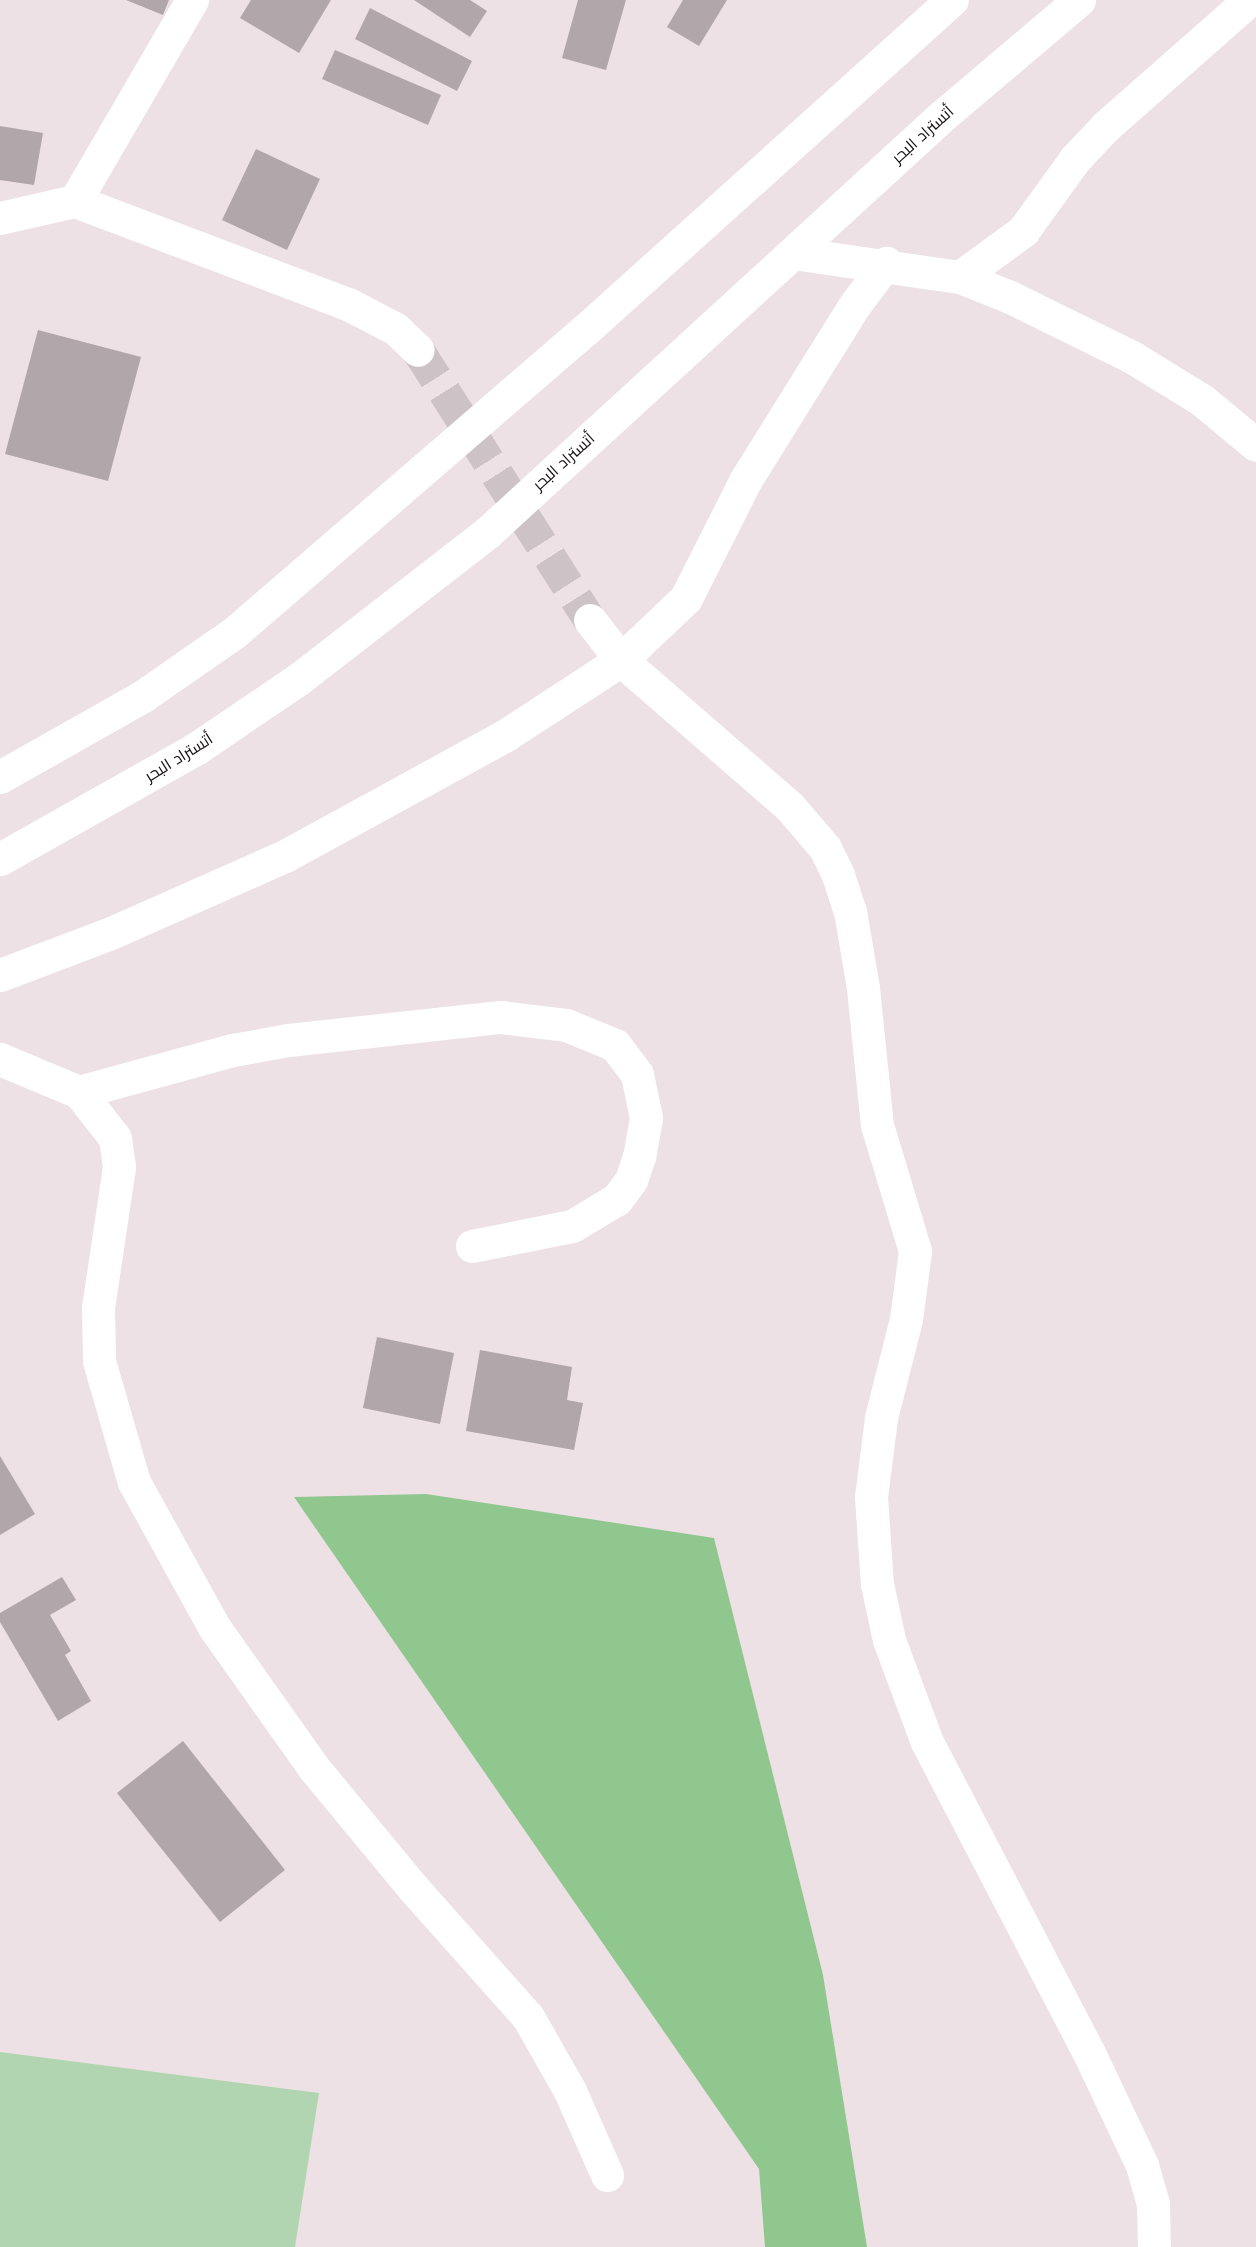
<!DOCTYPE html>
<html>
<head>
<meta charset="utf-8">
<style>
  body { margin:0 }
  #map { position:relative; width:1256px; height:2247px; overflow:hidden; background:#ede1e5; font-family:Jost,Cairo,sans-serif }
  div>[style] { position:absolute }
  .green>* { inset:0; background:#b1d5b0 }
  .forest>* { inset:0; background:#90c78e }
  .building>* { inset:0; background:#b1a6aa }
  .secondary-tunnel>* { height:33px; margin-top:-16.5px; transform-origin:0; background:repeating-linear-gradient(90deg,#cdc2c5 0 33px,transparent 0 49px) }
  .street>* { height:33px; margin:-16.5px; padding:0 16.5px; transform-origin:16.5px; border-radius:16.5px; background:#fff }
  .secondary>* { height:33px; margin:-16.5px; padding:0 16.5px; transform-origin:16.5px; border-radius:16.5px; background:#fff }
  .highway>* { height:33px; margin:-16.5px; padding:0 16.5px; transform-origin:16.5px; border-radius:16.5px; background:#fff }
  span { translate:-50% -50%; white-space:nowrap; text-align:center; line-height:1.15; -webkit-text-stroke:4.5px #fff; paint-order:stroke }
  .street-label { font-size:16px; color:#151112 }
</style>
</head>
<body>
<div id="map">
  <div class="green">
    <div style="clip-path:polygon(0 2052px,319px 2093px,295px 2247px,0 2247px)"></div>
  </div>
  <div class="forest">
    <div style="clip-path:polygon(426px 1494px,714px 1538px,823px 1975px,867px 2247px,765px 2247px,759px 2169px,294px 1497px)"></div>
  </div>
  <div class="building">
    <div style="clip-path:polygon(126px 0,169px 0,163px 15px)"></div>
    <div style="clip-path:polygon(251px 0,331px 0,299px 53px,240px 18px)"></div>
    <div style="clip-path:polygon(414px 0,470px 0,487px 11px,470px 37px)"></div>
    <div style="clip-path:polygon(578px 0,626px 0,606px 70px,562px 58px)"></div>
    <div style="clip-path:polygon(683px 0,727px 0,699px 46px,667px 27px)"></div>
    <div style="clip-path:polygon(370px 8px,472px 61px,457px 91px,355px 39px)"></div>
    <div style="clip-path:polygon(335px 50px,441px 95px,428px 125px,322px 79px)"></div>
    <div style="clip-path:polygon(0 126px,43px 133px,34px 185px,0 180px)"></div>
    <div style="clip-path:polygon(256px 149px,320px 179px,287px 250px,222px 220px)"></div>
    <div style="clip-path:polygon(38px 330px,141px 357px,108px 481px,5px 454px)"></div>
    <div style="clip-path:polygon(377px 1337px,454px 1353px,440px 1424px,363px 1408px)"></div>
    <div style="clip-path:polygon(480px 1350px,572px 1367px,567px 1400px,583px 1403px,574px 1450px,466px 1431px)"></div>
    <div style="clip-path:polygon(0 1456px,35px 1514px,0 1535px)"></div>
    <div style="clip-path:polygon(62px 1577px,76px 1600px,50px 1615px,71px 1651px,65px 1655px,91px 1701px,58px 1721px,0 1622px,0 1613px)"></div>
    <div style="clip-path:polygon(183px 1741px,285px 1870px,220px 1922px,117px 1793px)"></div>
  </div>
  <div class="secondary-tunnel">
    <div style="left:418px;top:350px;width:320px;rotate:57.5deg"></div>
  </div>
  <div class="street">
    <div style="left:0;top:218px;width:77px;rotate:-12.8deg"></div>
    <div style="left:960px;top:277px;width:78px;rotate:-36.1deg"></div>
    <div style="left:1023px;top:231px;width:89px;rotate:-54.2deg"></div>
    <div style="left:1075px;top:159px;width:44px;rotate:-46.8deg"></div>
    <div style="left:1105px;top:127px;width:192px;rotate:-41.4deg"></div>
    <div style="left:621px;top:660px;width:224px;rotate:41deg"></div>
    <div style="left:790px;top:807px;width:54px;rotate:49.5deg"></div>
    <div style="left:825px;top:848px;width:30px;rotate:64deg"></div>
    <div style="left:838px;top:875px;width:38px;rotate:72deg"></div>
    <div style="left:850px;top:911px;width:78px;rotate:80.4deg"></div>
    <div style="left:863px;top:988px;width:138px;rotate:84.2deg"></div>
    <div style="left:877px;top:1125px;width:132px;rotate:73.2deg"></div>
    <div style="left:915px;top:1251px;width:69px;rotate:97.5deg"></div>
    <div style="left:906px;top:1319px;width:102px;rotate:104.2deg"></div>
    <div style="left:881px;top:1418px;width:80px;rotate:97.2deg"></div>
    <div style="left:871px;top:1497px;width:87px;rotate:86.1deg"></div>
    <div style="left:877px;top:1584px;width:57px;rotate:77.9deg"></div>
    <div style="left:889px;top:1640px;width:109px;rotate:69.6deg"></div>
    <div style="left:927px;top:1742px;width:351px;rotate:62.5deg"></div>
    <div style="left:1089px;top:2053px;width:124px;rotate:64.7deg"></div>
    <div style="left:1142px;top:2165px;width:41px;rotate:74.2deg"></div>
    <div style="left:1153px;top:2204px;width:43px;rotate:88.7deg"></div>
    <div style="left:0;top:1059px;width:86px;rotate:22.7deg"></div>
    <div style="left:79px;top:1092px;width:58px;rotate:52deg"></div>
    <div style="left:115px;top:1138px;width:29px;rotate:82deg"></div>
    <div style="left:119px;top:1167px;width:142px;rotate:98.5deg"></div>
    <div style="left:98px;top:1307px;width:54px;rotate:88.9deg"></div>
    <div style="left:99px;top:1361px;width:126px;rotate:73.9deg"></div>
    <div style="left:134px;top:1482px;width:166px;rotate:61.1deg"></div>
    <div style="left:214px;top:1627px;width:171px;rotate:54.7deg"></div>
    <div style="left:313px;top:1767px;width:158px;rotate:50.4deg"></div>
    <div style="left:414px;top:1889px;width:171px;rotate:48.3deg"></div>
    <div style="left:528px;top:2017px;width:85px;rotate:60.4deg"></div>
    <div style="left:570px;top:2091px;width:92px;rotate:66.2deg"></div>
    <div style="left:79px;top:1092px;width:160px;rotate:-15.3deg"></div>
    <div style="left:233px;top:1050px;width:56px;rotate:-10.3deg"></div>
    <div style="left:288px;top:1040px;width:214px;rotate:-6.2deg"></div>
    <div style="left:501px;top:1017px;width:65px;rotate:7deg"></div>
    <div style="left:566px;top:1025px;width:53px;rotate:22.2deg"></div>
    <div style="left:615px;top:1045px;width:36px;rotate:53deg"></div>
    <div style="left:637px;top:1074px;width:45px;rotate:78.4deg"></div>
    <div style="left:646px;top:1118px;width:39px;rotate:100deg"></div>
    <div style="left:639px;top:1156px;width:25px;rotate:108deg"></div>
    <div style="left:631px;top:1180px;width:24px;rotate:126deg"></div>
    <div style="left:617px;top:1199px;width:52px;rotate:149deg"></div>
    <div style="left:572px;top:1226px;width:102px;rotate:168.7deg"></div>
  </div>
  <div class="secondary">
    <div style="left:192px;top:0;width:233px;rotate:120.2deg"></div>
    <div style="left:75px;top:201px;width:292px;rotate:20.7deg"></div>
    <div style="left:348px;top:304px;width:54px;rotate:27.5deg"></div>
    <div style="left:396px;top:329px;width:30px;rotate:44deg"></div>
    <div style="left:793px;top:253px;width:169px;rotate:8.2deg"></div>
    <div style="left:960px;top:277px;width:54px;rotate:21.8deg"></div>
    <div style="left:1010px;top:297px;width:136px;rotate:26.2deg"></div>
    <div style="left:1132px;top:357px;width:82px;rotate:31.6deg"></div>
    <div style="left:1202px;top:400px;width:70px;rotate:39.8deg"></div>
    <div style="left:590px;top:620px;width:51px;rotate:52.2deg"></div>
    <div style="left:0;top:975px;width:119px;rotate:-20.7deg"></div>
    <div style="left:111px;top:933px;width:190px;rotate:-23.9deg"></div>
    <div style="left:285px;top:856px;width:252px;rotate:-28.7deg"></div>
    <div style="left:506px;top:735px;width:137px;rotate:-33.1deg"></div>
    <div style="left:621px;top:660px;width:90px;rotate:-43.6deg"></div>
    <div style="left:686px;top:598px;width:131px;rotate:-63.2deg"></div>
    <div style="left:745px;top:481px;width:206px;rotate:-58.1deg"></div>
    <div style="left:854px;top:306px;width:54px;rotate:-53.3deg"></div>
  </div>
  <div class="highway">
    <div style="left:0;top:777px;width:164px;rotate:-29.5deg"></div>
    <div style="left:143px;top:696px;width:112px;rotate:-34.8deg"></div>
    <div style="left:235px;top:632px;width:461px;rotate:-40.8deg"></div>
    <div style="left:584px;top:331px;width:495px;rotate:-42deg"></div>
    <div style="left:0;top:859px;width:226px;rotate:-29.4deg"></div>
    <div style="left:197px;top:748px;width:125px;rotate:-34.2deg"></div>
    <div style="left:300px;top:678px;width:238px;rotate:-37.8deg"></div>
    <div style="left:488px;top:532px;width:614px;rotate:-42.49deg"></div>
    <div style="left:941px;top:117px;width:181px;rotate:-40.3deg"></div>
  </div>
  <div class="street-label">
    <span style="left:923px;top:135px;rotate:-42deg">أتستراد البحر</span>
    <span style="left:564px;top:462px;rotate:-42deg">أتستراد البحر</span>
    <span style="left:179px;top:758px;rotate:-32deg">أتستراد البحر</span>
  </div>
</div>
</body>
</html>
